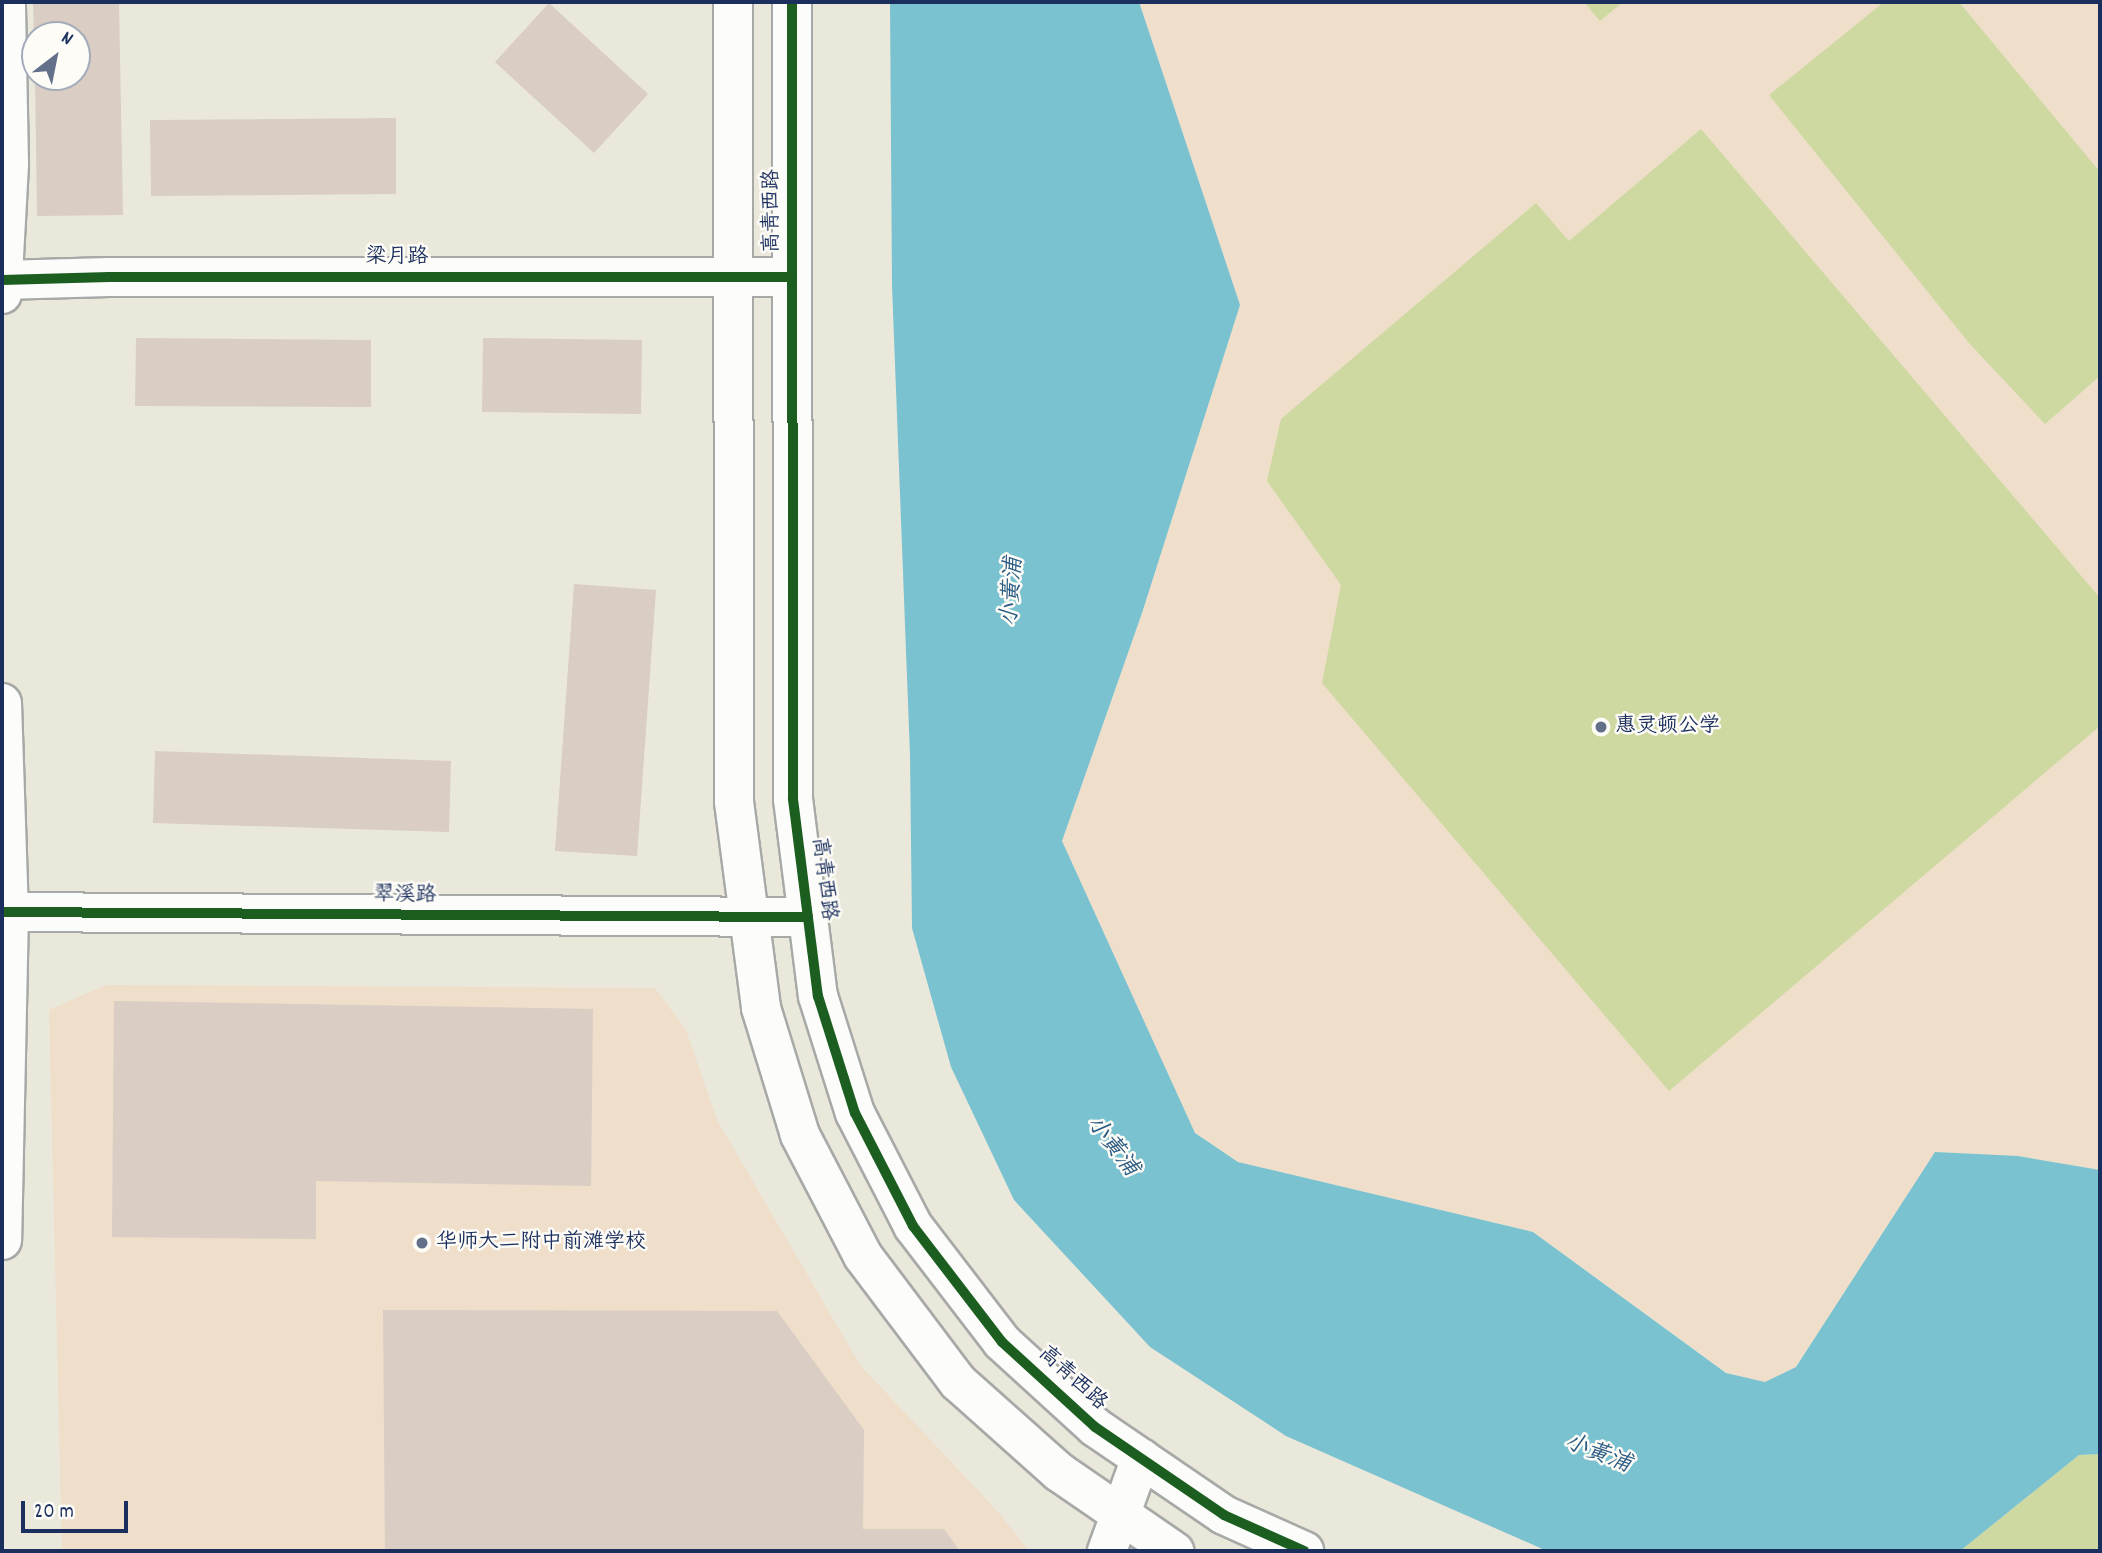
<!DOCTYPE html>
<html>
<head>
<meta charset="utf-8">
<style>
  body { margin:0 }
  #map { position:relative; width:2102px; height:1553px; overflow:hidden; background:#eae8db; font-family:Dekko,"LXGW WenKai TC",sans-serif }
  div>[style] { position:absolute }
  .built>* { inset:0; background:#eedeca }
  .green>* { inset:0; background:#ced9a1 }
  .water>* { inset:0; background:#7bc2d0 }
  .building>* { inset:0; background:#d9cdc4 }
  .roads { filter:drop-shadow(2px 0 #a7a9a7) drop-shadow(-2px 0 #a7a9a7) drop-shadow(0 2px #a7a9a7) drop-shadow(0 -2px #a7a9a7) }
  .street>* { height:38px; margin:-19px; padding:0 19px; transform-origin:19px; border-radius:19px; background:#fcfcfa }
  .secondary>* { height:38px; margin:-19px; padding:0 19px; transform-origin:19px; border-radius:19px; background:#fcfcfa }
  .cycleway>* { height:10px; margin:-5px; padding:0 5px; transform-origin:5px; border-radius:5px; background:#1b5e20 }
  .dots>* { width:19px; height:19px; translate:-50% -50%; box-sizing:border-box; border:4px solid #fdfcf7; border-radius:50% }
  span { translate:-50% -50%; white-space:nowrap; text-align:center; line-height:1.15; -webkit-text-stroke:5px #fdfcf7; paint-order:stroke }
  .street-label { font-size:21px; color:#1b2f5e }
  .poi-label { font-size:21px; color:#1b2f5e }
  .left { translate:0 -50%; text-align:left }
  .water-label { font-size:23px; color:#2c5c84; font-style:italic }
  .frame { position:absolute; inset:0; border:4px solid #1b2f5e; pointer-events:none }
  .north { position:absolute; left:21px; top:21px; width:70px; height:70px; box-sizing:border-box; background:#fdfcf7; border:2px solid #a3aaba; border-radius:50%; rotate:32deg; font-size:19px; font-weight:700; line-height:28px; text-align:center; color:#1b2f5e }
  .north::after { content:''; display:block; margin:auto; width:24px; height:32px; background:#63708a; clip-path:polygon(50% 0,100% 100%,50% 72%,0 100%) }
  .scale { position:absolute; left:21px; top:1501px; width:107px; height:32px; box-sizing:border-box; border:4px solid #1b2f5e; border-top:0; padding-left:9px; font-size:21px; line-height:24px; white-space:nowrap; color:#1b2f5e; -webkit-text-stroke:5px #fdfcf7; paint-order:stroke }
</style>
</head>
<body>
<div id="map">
  <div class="built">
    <div style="clip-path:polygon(1139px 2px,2100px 2px,2100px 1170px,2018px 1156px,1935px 1152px,1796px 1367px,1765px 1382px,1727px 1373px,1533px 1232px,1238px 1162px,1195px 1133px,1062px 841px,1142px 613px,1240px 305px)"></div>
    <div style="clip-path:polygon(106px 985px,655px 988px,686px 1030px,717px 1120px,860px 1365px,999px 1513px,1029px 1551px,62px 1551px,49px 1010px)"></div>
  </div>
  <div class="green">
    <div style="clip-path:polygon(1584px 2px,1623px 2px,1600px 21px)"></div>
    <div style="clip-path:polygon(1884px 2px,1959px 2px,2100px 172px,2100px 376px,2045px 424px,1969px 343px,1769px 95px)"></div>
    <div style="clip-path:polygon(1701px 129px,2100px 598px,2100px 726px,1669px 1091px,1322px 683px,1341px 585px,1267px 481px,1281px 419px,1536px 203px,1569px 241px)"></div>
    <div style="clip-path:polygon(2100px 1454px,2100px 1551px,1960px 1551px,2079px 1455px)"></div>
  </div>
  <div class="water">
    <div style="clip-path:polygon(890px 2px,1139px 2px,1240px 305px,1142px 613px,1062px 841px,1195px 1133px,1238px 1162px,1533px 1232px,1726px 1373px,1765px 1382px,1796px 1367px,1935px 1152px,2018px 1156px,2100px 1170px,2100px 1454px,2079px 1455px,1960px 1551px,1547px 1551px,1286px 1436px,1150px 1347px,1014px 1200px,951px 1067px,912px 928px,910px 755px,892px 286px)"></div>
  </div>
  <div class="building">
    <div style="clip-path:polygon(33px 2px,119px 2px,123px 215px,37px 216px,35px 77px,77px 77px,77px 35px,34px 35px)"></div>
    <div style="clip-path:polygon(549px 3px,648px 94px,594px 153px,495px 62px)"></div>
    <div style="clip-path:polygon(396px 118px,396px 194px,151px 196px,150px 120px)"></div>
    <div style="clip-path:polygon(136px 338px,371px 340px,371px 407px,135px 406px)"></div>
    <div style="clip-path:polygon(483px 338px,642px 340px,641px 414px,482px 412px)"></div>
    <div style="clip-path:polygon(574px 584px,656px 590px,637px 856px,555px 851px)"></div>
    <div style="clip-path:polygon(155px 751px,451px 761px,449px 832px,153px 823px)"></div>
    <div style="clip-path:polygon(114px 1001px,593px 1009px,591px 1186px,316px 1181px,316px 1239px,112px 1237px)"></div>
    <div style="clip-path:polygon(383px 1310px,777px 1311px,864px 1430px,863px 1529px,944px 1529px,960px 1551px,385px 1551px)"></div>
  </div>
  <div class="roads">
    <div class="street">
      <div style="left:2px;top:280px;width:107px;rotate:-1.6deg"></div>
      <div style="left:109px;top:277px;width:683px"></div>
      <div style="left:2px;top:294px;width:131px;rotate:-86.9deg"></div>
      <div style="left:9px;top:163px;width:161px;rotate:-91.1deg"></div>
      <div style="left:2px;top:703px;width:209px;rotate:88.1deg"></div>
      <div style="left:9px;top:912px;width:328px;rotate:91.2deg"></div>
      <div style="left:2px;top:912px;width:806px;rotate:0.36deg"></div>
      <div style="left:1107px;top:1551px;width:99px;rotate:-69.9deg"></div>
    </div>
    <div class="secondary">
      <div style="left:733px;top:2px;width:800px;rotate:89.93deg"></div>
      <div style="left:734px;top:802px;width:208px;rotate:82.5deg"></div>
      <div style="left:761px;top:1008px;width:133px;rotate:72.9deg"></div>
      <div style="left:800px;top:1135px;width:136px;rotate:62.5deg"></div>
      <div style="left:863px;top:1256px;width:158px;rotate:53deg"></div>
      <div style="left:958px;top:1382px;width:135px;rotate:41.7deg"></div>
      <div style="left:1059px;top:1472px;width:140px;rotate:34.5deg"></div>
      <div style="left:792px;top:2px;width:797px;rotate:89.93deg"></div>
      <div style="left:793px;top:799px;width:199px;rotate:82.8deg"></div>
      <div style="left:818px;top:996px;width:123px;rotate:72.5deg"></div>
      <div style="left:855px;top:1113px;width:127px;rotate:62.8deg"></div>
      <div style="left:913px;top:1226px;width:146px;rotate:52.5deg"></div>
      <div style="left:1002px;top:1342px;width:126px;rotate:42.4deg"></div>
      <div style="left:1095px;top:1427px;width:156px;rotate:34.3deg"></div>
      <div style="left:1224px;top:1515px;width:88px;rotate:24.2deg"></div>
    </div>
  </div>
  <div class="cycleway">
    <div style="left:792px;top:2px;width:797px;rotate:89.93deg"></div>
    <div style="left:793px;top:799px;width:199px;rotate:82.8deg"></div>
    <div style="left:818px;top:996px;width:123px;rotate:72.5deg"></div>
    <div style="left:855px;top:1113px;width:127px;rotate:62.8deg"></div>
    <div style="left:913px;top:1226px;width:146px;rotate:52.5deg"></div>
    <div style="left:1002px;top:1342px;width:126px;rotate:42.4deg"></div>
    <div style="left:1095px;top:1427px;width:156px;rotate:34.3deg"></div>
    <div style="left:1224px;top:1515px;width:88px;rotate:24.2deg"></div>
    <div style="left:2px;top:280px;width:107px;rotate:-1.6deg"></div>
    <div style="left:109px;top:277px;width:683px"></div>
    <div style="left:2px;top:912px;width:806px;rotate:0.36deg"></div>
  </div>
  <div class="dots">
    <div style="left:1601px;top:727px;background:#63708a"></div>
    <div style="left:422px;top:1243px;background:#63708a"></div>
  </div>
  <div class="street-label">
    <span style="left:773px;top:211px;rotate:-90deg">高青西路</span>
    <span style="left:397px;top:258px">梁月路</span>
    <span style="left:823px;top:879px;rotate:83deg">高青西路</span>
    <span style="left:405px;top:896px;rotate:1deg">翠溪路</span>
    <span style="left:1072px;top:1379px;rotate:42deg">高青西路</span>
  </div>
  <div class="poi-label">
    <span class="left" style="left:1615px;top:727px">惠灵顿公学</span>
    <span class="left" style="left:436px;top:1243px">华师大二附中前滩学校</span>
  </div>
  <div class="water-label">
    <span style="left:1014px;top:592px;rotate:-86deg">小黄浦</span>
    <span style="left:1111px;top:1147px;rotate:52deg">小黄浦</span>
    <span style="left:1597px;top:1455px;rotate:21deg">小黄浦</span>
  </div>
  <div class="frame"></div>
  <div class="north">N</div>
  <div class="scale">20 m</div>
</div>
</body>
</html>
